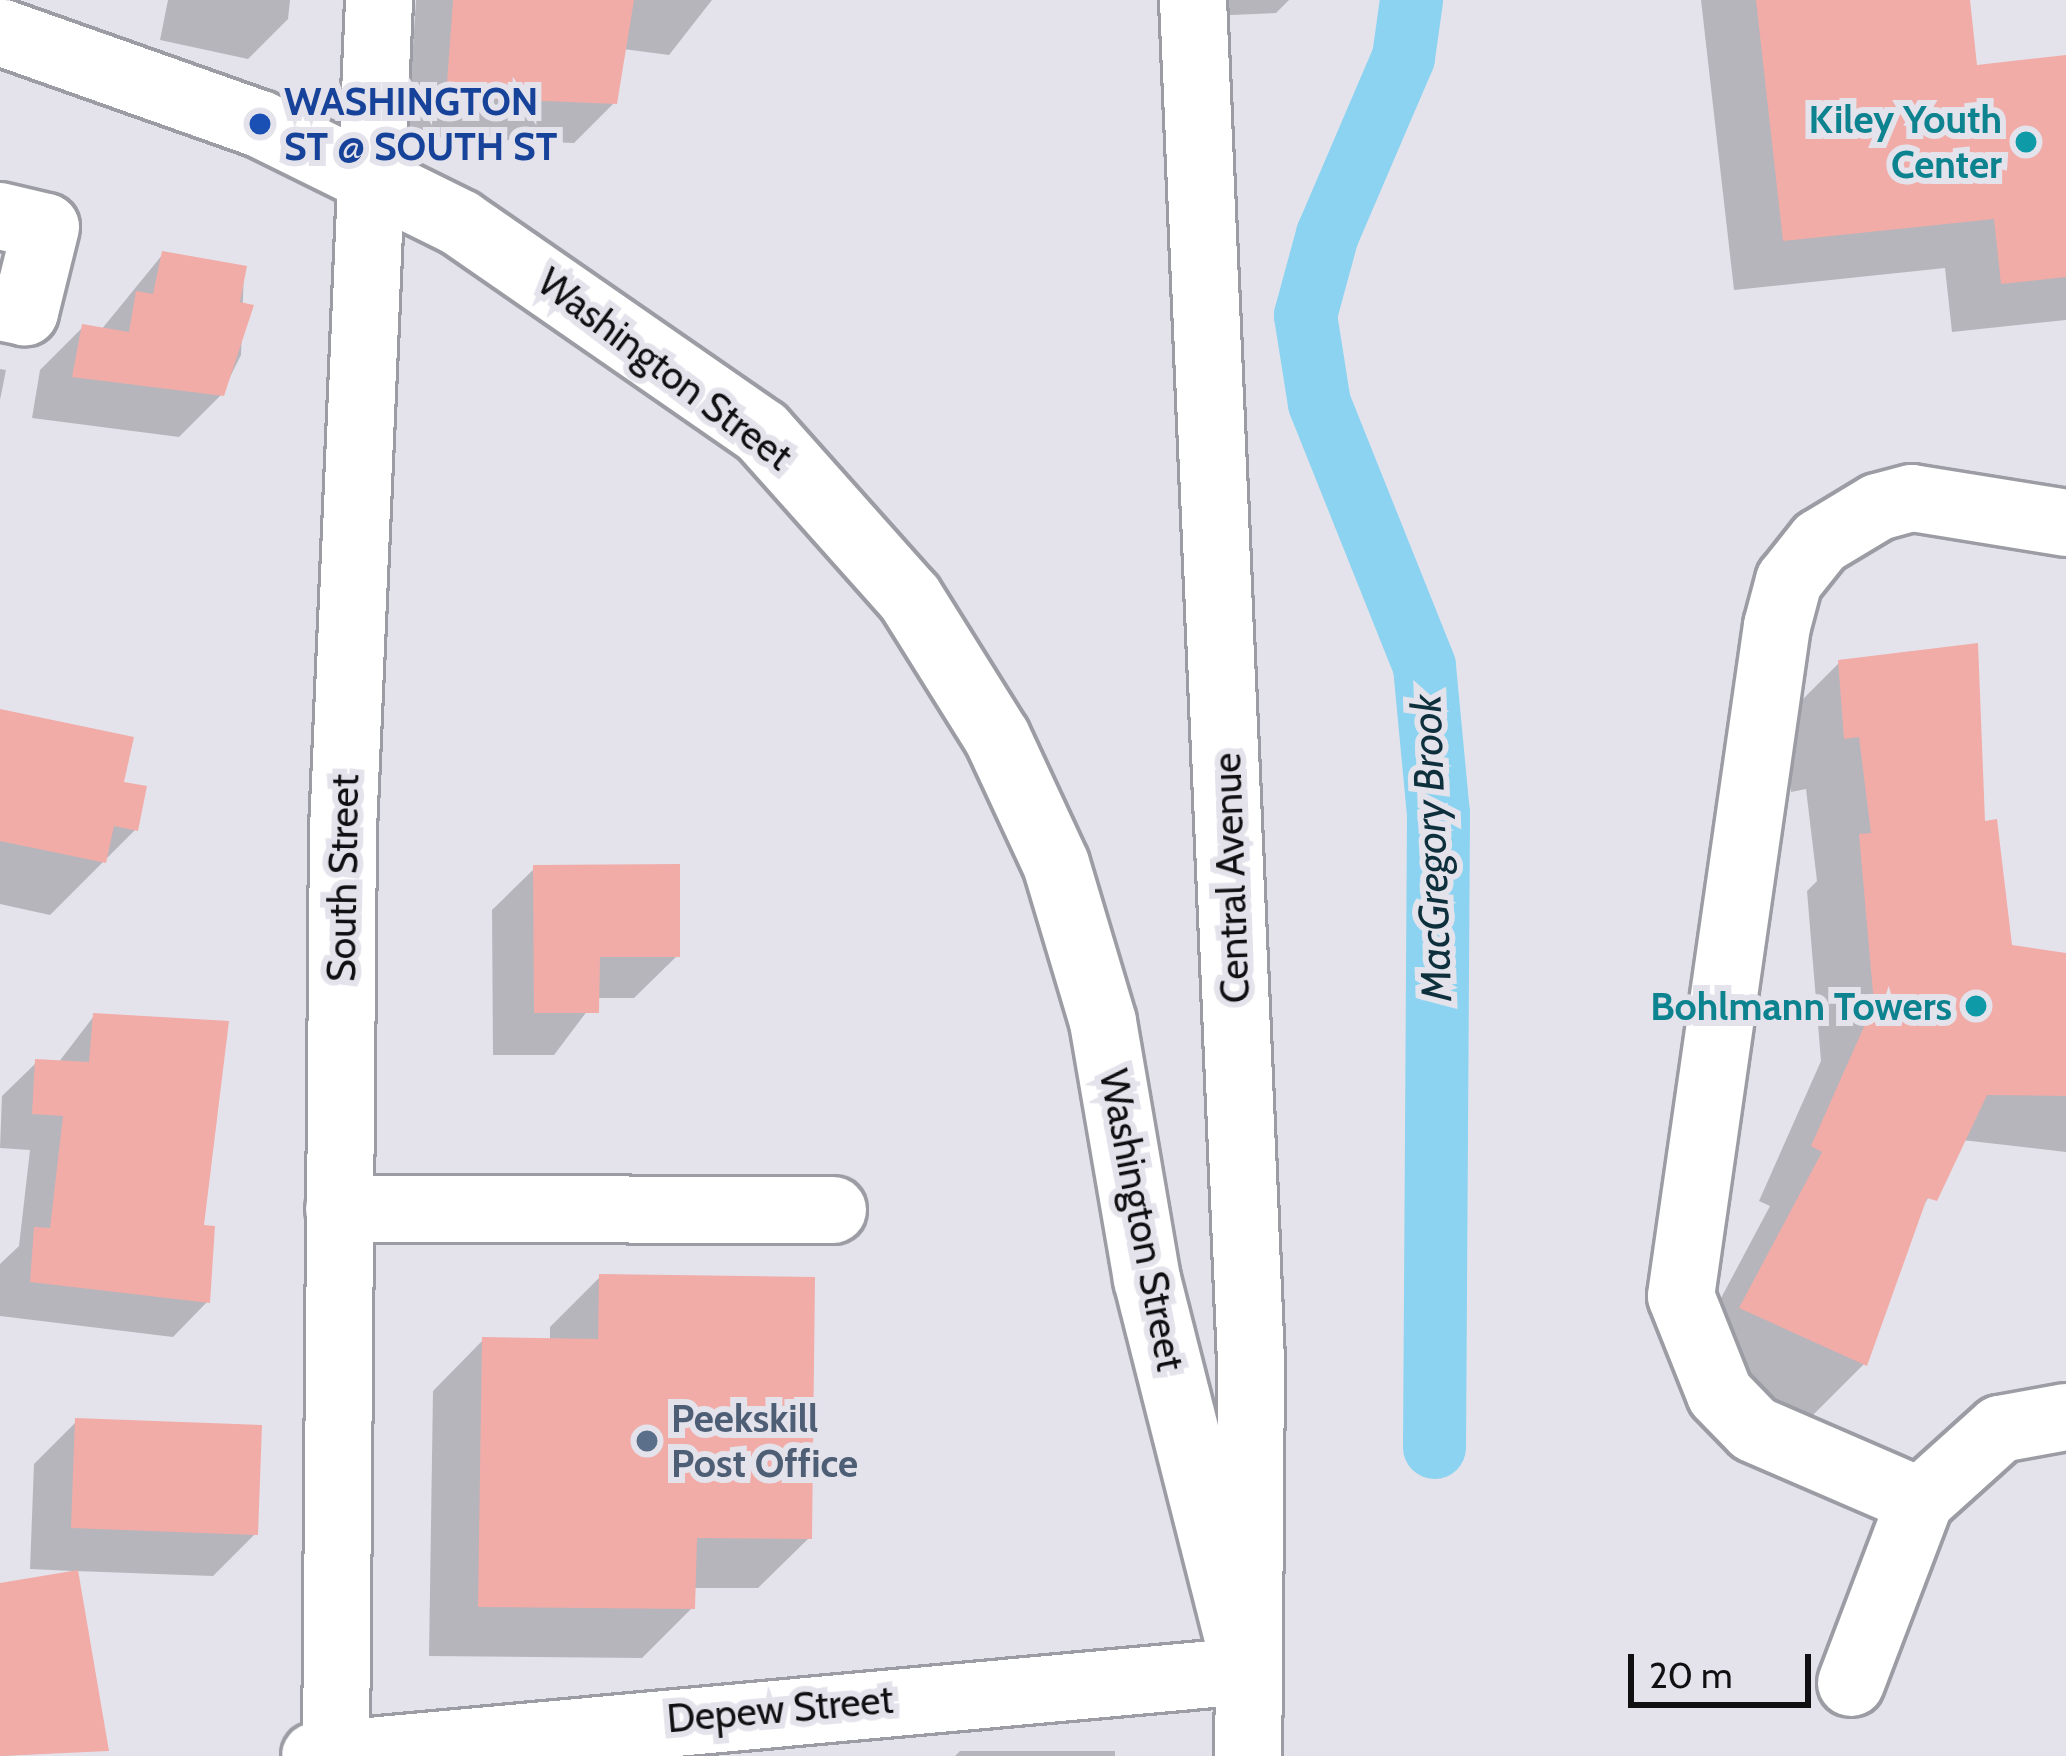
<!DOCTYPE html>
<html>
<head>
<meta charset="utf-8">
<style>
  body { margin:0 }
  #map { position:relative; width:2066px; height:1756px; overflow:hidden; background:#e4e3ec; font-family:Cabin,sans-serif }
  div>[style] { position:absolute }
  .shadow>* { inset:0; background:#0003 }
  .canal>* { height:63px; margin:-31.5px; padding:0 31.5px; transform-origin:31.5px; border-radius:31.5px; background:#8bd3f0 }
  .building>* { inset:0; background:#f1aca8 }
  .roads { filter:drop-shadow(3px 0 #9c9ca4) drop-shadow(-3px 0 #9c9ca4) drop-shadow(0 3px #9c9ca4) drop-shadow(0 -3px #9c9ca4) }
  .minor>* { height:66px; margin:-33px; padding:0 33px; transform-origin:33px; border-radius:33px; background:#fff }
  .dots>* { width:33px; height:33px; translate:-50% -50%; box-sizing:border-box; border:6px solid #e4e3ec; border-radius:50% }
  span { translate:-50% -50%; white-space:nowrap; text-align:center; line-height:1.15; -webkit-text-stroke:12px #e4e3ec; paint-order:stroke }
  .transit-label { font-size:39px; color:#164399; font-weight:700 }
  .left { translate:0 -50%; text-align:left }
  .culture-label { font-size:39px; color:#0d838f; font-weight:700 }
  .right { translate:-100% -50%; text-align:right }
  .street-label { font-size:39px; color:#101013 }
  .service-label { font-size:39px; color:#4e5e75; font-weight:700 }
  .water-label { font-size:42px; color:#0d303c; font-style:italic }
  .scale { position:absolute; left:1628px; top:1654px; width:183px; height:54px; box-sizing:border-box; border:6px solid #101013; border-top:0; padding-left:15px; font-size:36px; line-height:42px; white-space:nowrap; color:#101013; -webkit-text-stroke:9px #e4e3ec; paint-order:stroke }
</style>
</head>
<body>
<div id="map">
  <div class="shadow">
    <div style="clip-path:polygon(168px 0,290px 0,288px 19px,248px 59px,160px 40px)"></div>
    <div style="clip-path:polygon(416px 0,712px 0,669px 55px,623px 49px,614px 103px,574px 143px,407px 136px)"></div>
    <div style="clip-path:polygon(1207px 0,1289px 0,1276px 13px,1208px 16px)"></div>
    <div style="clip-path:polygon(1701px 0,1967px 0,1975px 68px,2066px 58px,2066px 320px,1952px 332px,1945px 268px,1734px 290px)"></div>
    <div style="clip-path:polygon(163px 254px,244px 268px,241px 355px,221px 395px,179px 437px,32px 418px,40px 370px,83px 327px,101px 330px)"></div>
    <div style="clip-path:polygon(0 369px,6px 370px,0 400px)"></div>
    <div style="clip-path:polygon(1840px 662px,1982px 824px,2009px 947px,2066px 959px,2066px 1152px,1962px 1140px,1917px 1217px,1864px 1364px,1810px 1418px,1687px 1362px,1770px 1206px,1759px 1201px,1821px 1061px,1807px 891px,1817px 881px,1806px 789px,1791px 792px,1785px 717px)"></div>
    <div style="clip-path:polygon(0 712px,121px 784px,135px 830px,50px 915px,0 904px)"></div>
    <div style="clip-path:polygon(535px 868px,677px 956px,634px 998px,597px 998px,554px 1055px,493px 1055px,492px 910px)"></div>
    <div style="clip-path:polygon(94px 1016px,201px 1228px,207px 1302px,173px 1337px,0 1316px,0 1264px,19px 1246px,30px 1150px,0 1148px,2px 1096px,37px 1062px,58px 1063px)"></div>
    <div style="clip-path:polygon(600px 1277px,809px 1538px,758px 1588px,692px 1588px,692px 1608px,642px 1658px,429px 1656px,433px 1391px,483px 1340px,550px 1342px,550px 1327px)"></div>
    <div style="clip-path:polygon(77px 1421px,255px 1534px,213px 1576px,75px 1571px,106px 1750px,0 1756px,0 1586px,74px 1571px,30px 1569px,34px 1464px)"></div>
    <div style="clip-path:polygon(960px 1751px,1115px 1751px,1115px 1756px,955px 1756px)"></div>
  </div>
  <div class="canal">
    <div style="left:1411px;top:0;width:58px;rotate:98deg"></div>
    <div style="left:1403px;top:57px;width:193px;rotate:113.2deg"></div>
    <div style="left:1327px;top:234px;width:84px;rotate:105.2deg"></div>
    <div style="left:1305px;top:315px;width:89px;rotate:81deg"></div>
    <div style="left:1319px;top:403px;width:283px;rotate:68.2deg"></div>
    <div style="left:1424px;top:666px;width:148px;rotate:84.6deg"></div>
    <div style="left:1438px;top:813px;width:634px;rotate:90.36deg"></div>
  </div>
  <div class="building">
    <div style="clip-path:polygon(453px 0,634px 0,617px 104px,446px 97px)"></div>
    <div style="clip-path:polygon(1756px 0,1970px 0,1977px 65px,2066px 55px,2066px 277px,2001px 284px,1994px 219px,1783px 241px)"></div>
    <div style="clip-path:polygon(162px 251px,247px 266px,240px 302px,254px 305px,224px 396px,72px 377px,82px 324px,129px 332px,136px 291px,153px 294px)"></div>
    <div style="clip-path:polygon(1978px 643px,1985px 821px,1997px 819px,2012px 945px,2066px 953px,2066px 1096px,1987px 1095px,1937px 1201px,1927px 1198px,1867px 1366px,1739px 1308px,1822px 1152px,1811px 1146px,1874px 1004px,1859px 834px,1871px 833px,1859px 737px,1844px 739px,1838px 660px)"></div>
    <div style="clip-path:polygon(0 709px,134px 737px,124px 782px,147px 786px,138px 831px,114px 826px,106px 863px,0 841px)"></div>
    <div style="clip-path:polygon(680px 864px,680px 957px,600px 957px,599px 1013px,534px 1013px,533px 865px)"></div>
    <div style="clip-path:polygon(93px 1013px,229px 1021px,204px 1225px,215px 1226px,210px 1303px,30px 1282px,34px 1227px,50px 1228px,63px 1116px,32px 1114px,35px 1059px,89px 1062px)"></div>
    <div style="clip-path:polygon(599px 1274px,815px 1277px,812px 1539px,697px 1538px,695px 1609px,478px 1607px,482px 1337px,598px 1339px)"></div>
    <div style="clip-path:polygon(75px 1418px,262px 1425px,258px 1535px,71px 1528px)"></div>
    <div style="clip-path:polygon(78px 1570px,109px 1751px,0 1756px,0 1583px)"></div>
  </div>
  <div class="roads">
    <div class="minor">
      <div style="left:1193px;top:0;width:1360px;rotate:87.56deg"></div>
      <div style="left:1251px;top:1359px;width:397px;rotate:90.4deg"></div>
      <div style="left:0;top:32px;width:276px;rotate:19.5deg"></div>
      <div style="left:260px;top:124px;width:223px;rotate:26.3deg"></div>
      <div style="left:460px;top:223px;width:367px;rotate:34.7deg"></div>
      <div style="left:762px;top:432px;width:222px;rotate:48.3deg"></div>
      <div style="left:910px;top:598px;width:164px;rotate:58deg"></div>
      <div style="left:997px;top:737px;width:140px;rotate:65.1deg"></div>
      <div style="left:1056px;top:864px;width:165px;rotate:73.4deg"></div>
      <div style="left:1103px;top:1022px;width:261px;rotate:80.3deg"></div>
      <div style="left:1147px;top:1279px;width:404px;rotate:75.8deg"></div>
      <div style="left:0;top:216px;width:47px;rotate:13.4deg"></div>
      <div style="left:46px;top:227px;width:88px;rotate:103.9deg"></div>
      <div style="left:25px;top:312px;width:25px;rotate:-169deg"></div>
      <div style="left:339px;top:1209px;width:494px;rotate:0.1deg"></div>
      <div style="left:1920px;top:1501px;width:108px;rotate:-42deg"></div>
      <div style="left:2000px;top:1429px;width:67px;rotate:-10.3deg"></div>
      <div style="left:1851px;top:1683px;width:195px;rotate:-69.2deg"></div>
      <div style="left:1920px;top:1501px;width:181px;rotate:-156.6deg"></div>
      <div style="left:1754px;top:1429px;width:49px;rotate:-134.2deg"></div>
      <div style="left:1720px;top:1394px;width:105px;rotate:-111.7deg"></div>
      <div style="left:1681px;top:1296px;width:677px;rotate:-81.85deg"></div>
      <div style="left:1777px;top:626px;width:47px;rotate:-75.1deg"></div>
      <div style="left:1789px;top:581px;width:50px;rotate:-51.5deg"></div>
      <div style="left:1820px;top:542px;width:68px;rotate:-31.1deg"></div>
      <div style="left:1878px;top:507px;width:35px;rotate:-15deg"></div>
      <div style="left:1912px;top:498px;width:156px;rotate:9.2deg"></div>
      <div style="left:315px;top:1756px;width:935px;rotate:-5.22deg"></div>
      <div style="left:336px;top:1756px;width:927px;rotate:-89.57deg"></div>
      <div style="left:343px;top:829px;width:830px;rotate:-87.51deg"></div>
    </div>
  </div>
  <div class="dots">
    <div style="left:260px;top:124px;background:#1a4fb4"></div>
    <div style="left:2026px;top:142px;background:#0f9aa8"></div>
    <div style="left:1976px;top:1006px;background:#0f9aa8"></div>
    <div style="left:647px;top:1441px;background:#5c6f8a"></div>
  </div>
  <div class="transit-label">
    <span class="left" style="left:284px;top:124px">WASHINGTON<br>ST @ SOUTH ST</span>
  </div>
  <div class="culture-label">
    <span class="right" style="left:2002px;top:142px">Kiley Youth<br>Center</span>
    <span class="right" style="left:1952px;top:1006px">Bohlmann Towers</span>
  </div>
  <div class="street-label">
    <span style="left:665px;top:369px;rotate:37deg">Washington Street</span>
    <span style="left:343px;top:878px;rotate:-89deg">South Street</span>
    <span style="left:1231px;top:878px;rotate:-92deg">Central Avenue</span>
    <span style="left:1142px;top:1220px;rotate:79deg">Washington Street</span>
    <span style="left:780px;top:1709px;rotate:-5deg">Depew Street</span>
  </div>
  <div class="service-label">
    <span class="left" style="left:671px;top:1441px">Peekskill<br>Post Office</span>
  </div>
  <div class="water-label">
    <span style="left:1431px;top:848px;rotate:-92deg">MacGregory Brook</span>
  </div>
  <div class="scale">20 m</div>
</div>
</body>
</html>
